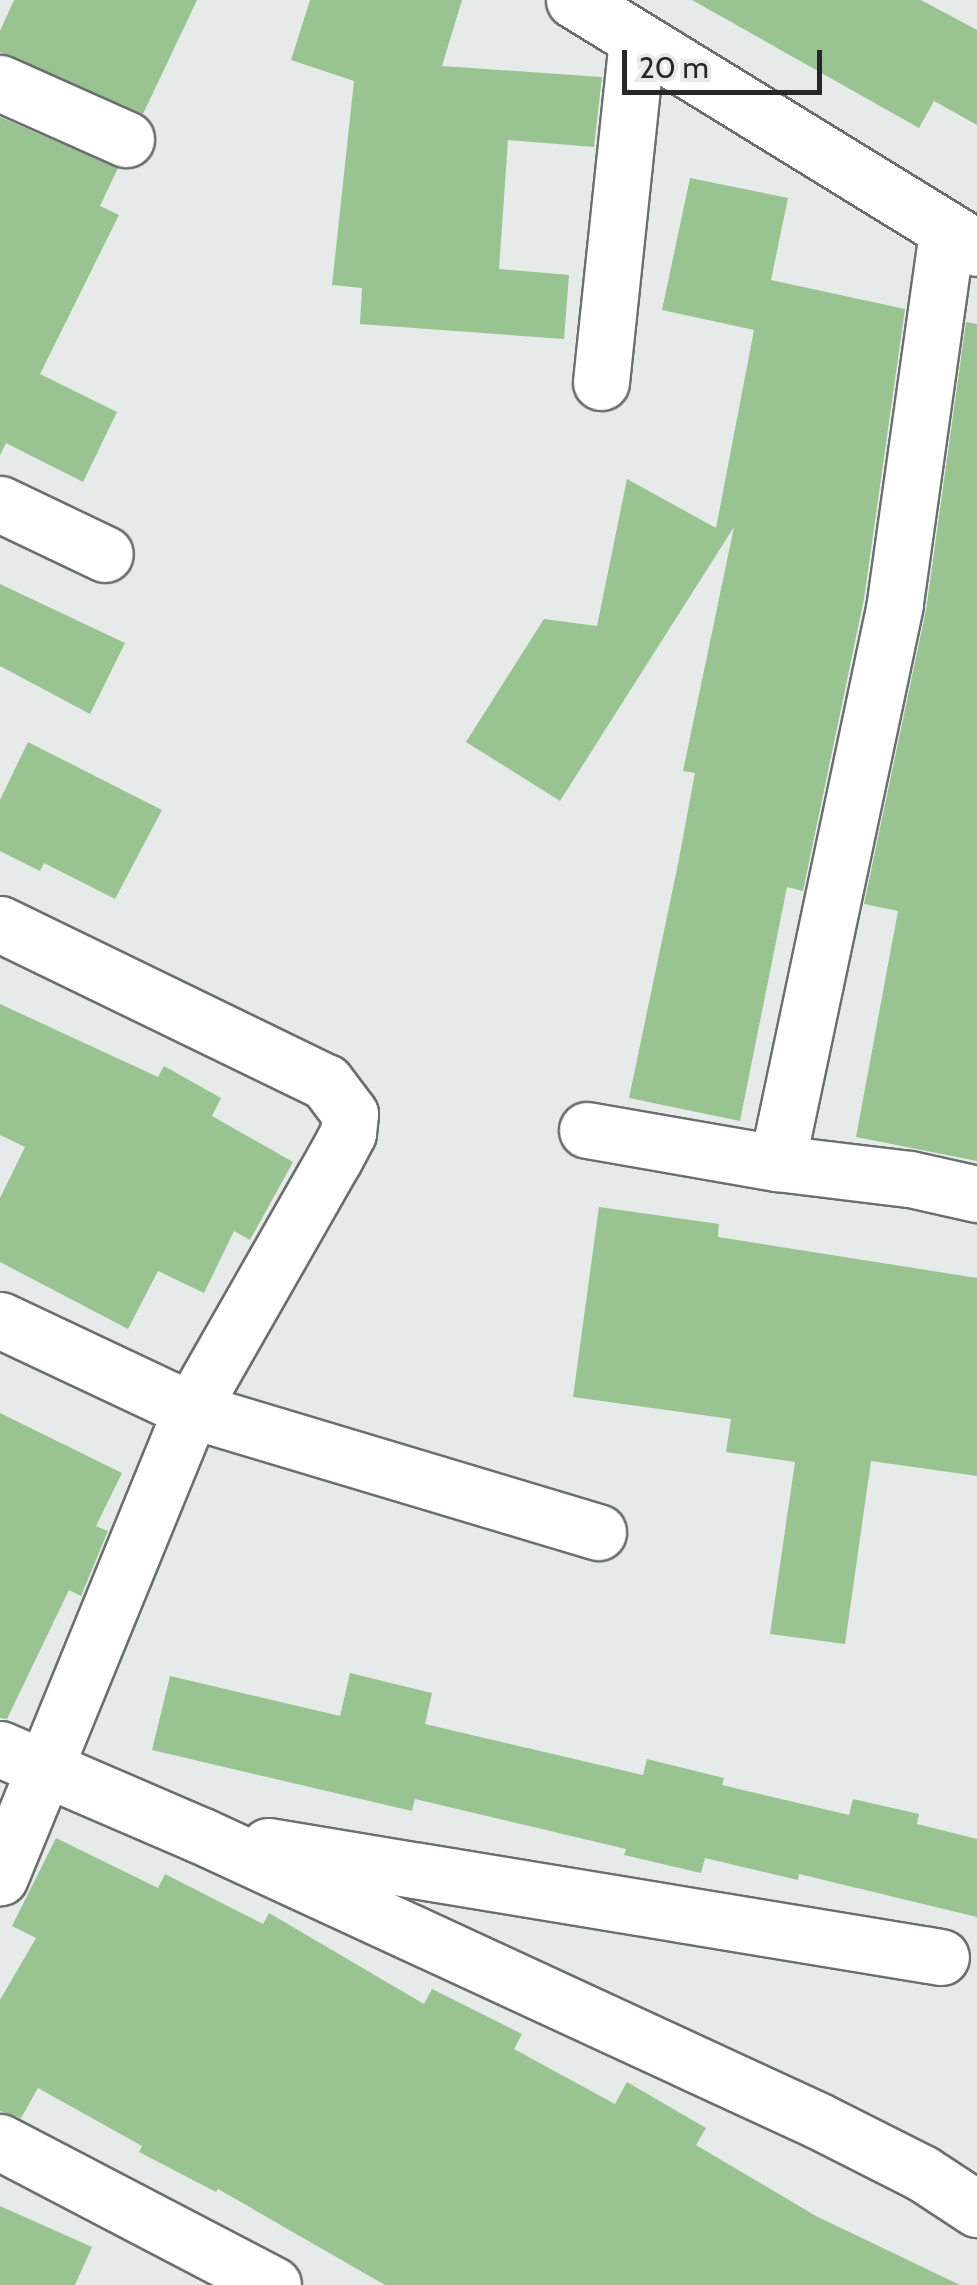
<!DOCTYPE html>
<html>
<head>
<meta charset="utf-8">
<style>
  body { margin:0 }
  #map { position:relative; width:977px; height:2285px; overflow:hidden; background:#e6ebe9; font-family:Cabin,sans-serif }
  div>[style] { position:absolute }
  .building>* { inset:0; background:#99c492 }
  .roads { filter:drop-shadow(2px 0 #6b6f6e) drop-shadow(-2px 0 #6b6f6e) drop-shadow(0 2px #6b6f6e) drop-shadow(0 -2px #6b6f6e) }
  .street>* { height:55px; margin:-27.5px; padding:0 27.5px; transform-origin:27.5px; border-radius:27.5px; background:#fff }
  span { translate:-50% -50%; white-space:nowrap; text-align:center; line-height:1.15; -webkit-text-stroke:8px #e6ebe9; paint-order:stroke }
  .scale { position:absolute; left:622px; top:50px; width:200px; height:45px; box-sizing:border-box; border:5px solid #262828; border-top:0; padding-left:12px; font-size:30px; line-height:35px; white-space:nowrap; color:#262828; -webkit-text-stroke:8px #e6ebe9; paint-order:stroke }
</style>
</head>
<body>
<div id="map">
  <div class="building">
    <div style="clip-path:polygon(14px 0,197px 0,143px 114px,0 52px,0 31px)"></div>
    <div style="clip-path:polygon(310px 0,462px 0,442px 66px,602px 77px,594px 147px,508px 140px,499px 269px,569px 275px,564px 339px,360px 324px,362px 288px,332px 285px,354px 81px,291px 60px)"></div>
    <div style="clip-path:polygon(692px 0,921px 0,977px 30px,977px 125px,934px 101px,919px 128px)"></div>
    <div style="clip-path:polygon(0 117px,118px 168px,100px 206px,119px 215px,40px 374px,117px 412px,83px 482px,6px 443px,0 455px)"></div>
    <div style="clip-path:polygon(690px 178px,788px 198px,771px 280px,905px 309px,864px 599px,803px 891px,787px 887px,740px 1121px,629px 1098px,678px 864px,695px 773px,683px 771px,734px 527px,560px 801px,466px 742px,544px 619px,597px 626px,627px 479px,716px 528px,754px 330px,662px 310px)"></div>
    <div style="clip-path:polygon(966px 322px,977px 324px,977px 1161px,856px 1137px,898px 911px,864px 904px,926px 610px)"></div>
    <div style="clip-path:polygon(0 584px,125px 643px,90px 714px,0 666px)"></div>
    <div style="clip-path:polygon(28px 742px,162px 810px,115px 899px,44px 863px,40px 871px,0 851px,0 800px)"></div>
    <div style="clip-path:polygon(0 1004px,158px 1077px,164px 1066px,221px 1098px,212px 1116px,293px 1162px,250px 1240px,234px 1231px,204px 1293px,158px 1271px,128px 1329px,0 1262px,0 1198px,25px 1147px,0 1135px)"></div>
    <div style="clip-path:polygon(599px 1207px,719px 1224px,718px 1237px,977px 1278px,977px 1476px,871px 1461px,845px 1644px,770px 1634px,795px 1462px,726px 1452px,731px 1419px,573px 1397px)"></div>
    <div style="clip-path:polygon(0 1413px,122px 1473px,96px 1526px,108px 1531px,81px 1596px,69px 1590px,7px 1719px,0 1718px)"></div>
    <div style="clip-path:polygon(350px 1673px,432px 1693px,425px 1724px,643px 1775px,647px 1759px,724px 1778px,722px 1785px,849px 1815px,853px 1799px,919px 1814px,917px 1824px,977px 1839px,977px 1917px,799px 1874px,798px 1880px,705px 1858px,701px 1873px,624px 1855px,626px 1849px,415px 1799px,412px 1811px,152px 1750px,170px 1676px,340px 1716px)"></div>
    <div style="clip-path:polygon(56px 1838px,158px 1888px,165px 1874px,263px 1924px,269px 1913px,424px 2004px,432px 1989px,522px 2034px,514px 2049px,615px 2104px,627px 2082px,706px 2128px,696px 2145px,816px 2216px,960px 2285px,385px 2285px,218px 2189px,216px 2192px,139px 2152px,142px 2146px,38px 2088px,21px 2118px,0 2111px,0 2000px,36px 1938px,12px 1926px)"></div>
    <div style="clip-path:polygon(0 2206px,92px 2247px,75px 2285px,0 2285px)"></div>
  </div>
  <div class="roads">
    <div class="street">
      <div style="left:574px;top:0;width:473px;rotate:31.6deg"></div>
      <div style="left:0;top:83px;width:138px;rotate:24deg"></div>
      <div style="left:947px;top:232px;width:376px;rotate:98deg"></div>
      <div style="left:895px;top:604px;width:571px;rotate:101.92deg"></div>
      <div style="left:777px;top:1163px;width:134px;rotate:6.9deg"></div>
      <div style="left:910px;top:1179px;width:69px;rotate:12.6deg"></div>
      <div style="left:601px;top:382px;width:343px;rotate:-84deg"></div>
      <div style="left:0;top:504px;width:116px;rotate:25.5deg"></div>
      <div style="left:0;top:924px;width:362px;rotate:25.9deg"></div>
      <div style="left:326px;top:1082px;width:40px;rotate:53deg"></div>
      <div style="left:350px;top:1114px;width:19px;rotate:96deg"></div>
      <div style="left:348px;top:1133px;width:30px;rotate:118deg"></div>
      <div style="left:334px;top:1159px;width:289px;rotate:119.7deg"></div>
      <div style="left:191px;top:1410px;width:505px;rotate:112.24deg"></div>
      <div style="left:587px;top:1130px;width:193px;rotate:9.9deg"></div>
      <div style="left:0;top:1320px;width:211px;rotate:25.2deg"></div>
      <div style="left:191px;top:1410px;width:425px;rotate:16.7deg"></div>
      <div style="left:0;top:1749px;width:218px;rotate:23.3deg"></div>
      <div style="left:200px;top:1835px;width:682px;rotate:24.8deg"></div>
      <div style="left:819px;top:2121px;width:115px;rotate:26.8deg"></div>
      <div style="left:922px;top:2173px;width:66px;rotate:33.2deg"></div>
      <div style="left:268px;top:1846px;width:682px;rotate:9.37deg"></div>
      <div style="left:0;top:2142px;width:308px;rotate:27.6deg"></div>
    </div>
  </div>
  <div class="scale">20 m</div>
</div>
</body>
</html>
